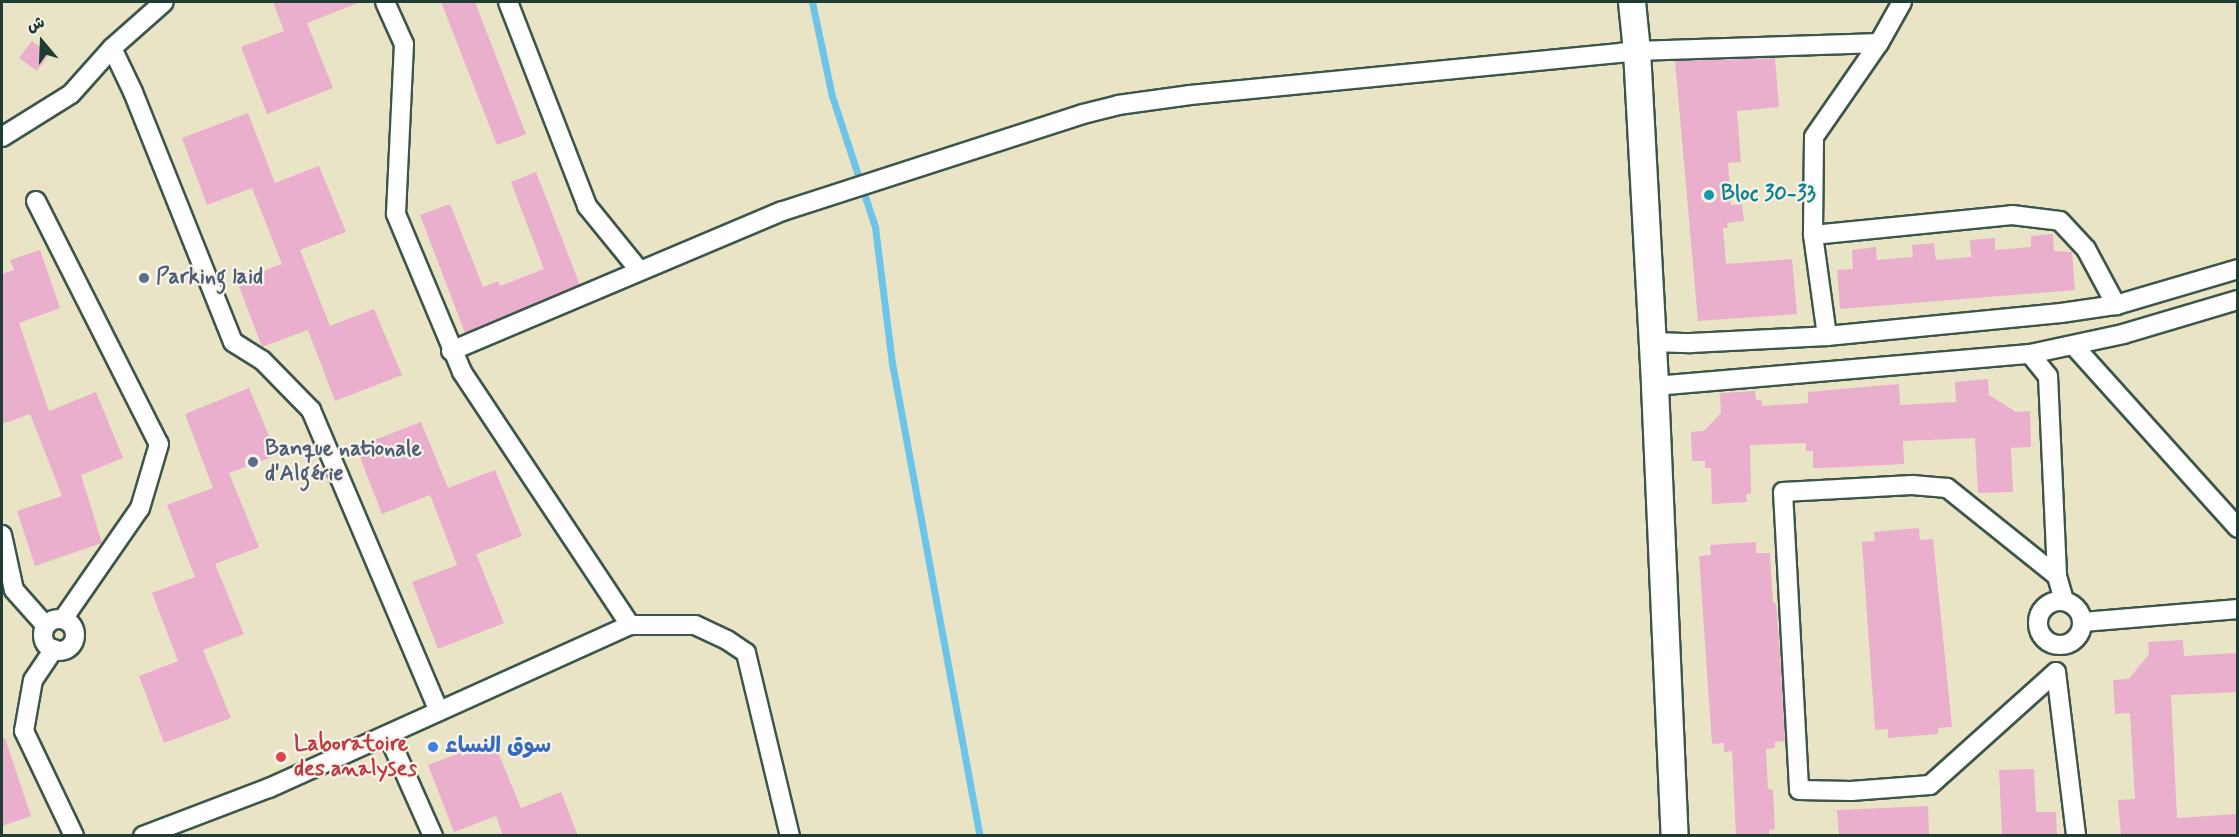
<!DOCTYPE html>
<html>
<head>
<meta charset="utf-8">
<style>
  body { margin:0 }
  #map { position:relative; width:2239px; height:837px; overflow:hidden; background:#eae4c6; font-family:Mynerve,"Playpen Sans Arabic",sans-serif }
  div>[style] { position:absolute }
  .stream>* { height:7px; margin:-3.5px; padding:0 3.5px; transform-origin:3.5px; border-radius:3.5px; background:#6cc4e9 }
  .building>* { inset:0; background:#e9afcd }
  .roads { filter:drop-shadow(2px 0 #3d564a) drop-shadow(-2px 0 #3d564a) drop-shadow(0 2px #3d564a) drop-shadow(0 -2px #3d564a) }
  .street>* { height:18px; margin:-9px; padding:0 9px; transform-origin:9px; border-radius:9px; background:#fff }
  .street>.ring { margin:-9px; padding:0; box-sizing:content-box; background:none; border:18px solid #fff; border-radius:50% }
  .secondary>* { height:26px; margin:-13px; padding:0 13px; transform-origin:13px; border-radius:13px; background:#fff }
  .dots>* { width:16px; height:16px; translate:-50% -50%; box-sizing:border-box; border:3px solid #f7f3e8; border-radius:50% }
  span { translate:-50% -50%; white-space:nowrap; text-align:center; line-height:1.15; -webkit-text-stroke:4.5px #f7f3e8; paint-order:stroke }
  .culture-label { font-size:22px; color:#0d838f; font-weight:700 }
  .left { translate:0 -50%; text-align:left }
  .service-label { font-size:22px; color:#4e5e75; font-weight:700 }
  .health-label { font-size:22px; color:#be3a42; font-weight:700 }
  .shop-label { font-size:22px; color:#366cbe; font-weight:700 }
  .frame { position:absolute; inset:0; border:3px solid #1f3d34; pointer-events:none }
  .north { position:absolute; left:12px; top:12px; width:60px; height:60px; -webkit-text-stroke:4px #f7f3e8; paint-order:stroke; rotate:341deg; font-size:16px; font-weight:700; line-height:24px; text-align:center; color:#1f3d34 }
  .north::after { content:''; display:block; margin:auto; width:21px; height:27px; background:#1f3d34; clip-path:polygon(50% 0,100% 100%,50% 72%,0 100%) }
</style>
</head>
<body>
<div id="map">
  <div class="stream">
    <div style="left:812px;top:2px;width:96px;rotate:78deg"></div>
    <div style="left:832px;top:96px;width:138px;rotate:71.8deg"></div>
    <div style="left:875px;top:227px;width:137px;rotate:82.9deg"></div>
    <div style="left:892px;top:363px;width:481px;rotate:79.5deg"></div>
  </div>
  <div class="building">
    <div style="clip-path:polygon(273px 2px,358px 3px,307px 23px,333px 88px,267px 114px,241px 47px,284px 31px)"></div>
    <div style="clip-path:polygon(441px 2px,475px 2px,526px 134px,497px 145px)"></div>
    <div style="clip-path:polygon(32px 41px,49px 54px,37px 71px,19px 58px)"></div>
    <div style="clip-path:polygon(1775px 58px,1779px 107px,1737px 111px,1741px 162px,1728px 163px,1731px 205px,1742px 204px,1744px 221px,1727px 223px,1728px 228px,1723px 228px,1726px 264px,1792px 259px,1797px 314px,1698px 321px,1675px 61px)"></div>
    <div style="clip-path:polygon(248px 113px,275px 183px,319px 166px,346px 232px,300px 250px,330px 326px,374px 309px,402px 375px,335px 401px,308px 330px,262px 347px,237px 281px,282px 264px,252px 188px,207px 205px,182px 138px)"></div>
    <div style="clip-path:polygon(536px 172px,580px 285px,465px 333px,420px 215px,450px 204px,483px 287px,498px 281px,500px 286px,544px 269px,511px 182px)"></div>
    <div style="clip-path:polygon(2053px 234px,2054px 251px,2072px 252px,2075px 290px,1840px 309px,1837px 270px,1853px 269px,1852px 250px,1876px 247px,1877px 260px,1913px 257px,1912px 245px,1934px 243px,1936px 260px,1971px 257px,1970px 240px,1995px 238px,1995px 250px,2031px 247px,2031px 236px)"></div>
    <div style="clip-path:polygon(40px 250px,60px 308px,19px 323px,49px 411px,96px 392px,123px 458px,81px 475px,102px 543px,35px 566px,17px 511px,62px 496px,30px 414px,2px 424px,2px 274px,14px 270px,10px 260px)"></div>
    <div style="clip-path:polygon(1988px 379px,1989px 395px,2016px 412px,2030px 411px,2031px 447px,2011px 448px,2013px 492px,1978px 493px,1975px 438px,1903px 441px,1904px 464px,1848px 467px,1813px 468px,1813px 451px,1806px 451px,1806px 443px,1750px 445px,1751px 493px,1746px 495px,1747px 502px,1712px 504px,1711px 468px,1705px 468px,1705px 461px,1692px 461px,1691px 432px,1704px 431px,1721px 413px,1720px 393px,1755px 391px,1756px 400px,1761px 400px,1762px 406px,1808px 403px,1808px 392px,1899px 384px,1900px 405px,1956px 402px,1955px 382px)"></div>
    <div style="clip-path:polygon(249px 388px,277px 455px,229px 473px,259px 547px,215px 564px,244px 634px,203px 650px,231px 718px,164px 743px,139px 676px,178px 661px,152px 593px,195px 577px,167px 505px,213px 488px,185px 414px)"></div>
    <div style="clip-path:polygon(421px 422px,448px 488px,495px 470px,522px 536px,476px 554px,504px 623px,438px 649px,412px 582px,457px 565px,430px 495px,382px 514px,356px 447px)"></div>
    <div style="clip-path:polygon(1919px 528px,1920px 540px,1933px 539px,1952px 727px,1938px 728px,1938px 734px,1888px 738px,1888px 729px,1875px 730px,1862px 542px,1875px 541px,1874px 532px)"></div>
    <div style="clip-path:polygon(1756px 542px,1756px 553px,1770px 553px,1773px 603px,1776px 603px,1780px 653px,1785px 741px,1775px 742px,1775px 748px,1766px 749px,1768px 789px,1773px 790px,1775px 829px,1769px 830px,1769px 836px,1736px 836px,1732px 751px,1724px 752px,1724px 743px,1712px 744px,1699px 556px,1711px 555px,1710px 545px)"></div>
    <div style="clip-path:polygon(2183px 640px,2184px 656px,2238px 653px,2238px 692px,2171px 695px,2177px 818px,2238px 814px,2238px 836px,2121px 836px,2118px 800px,2135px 799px,2130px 713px,2115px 714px,2113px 680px,2129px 679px,2149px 654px,2148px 642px)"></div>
    <div style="clip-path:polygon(2px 738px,5px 738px,31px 816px,2px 826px)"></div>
    <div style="clip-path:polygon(493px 740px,521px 808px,561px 792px,578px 836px,503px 836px,496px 816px,454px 832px,428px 765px)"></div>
    <div style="clip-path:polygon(2034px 769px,2036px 812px,2056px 812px,2057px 836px,2002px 836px,1999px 770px)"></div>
    <div style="clip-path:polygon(1928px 806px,1929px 836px,1839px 836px,1837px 810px)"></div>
  </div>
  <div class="roads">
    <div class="street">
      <div style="left:385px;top:2px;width:46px;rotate:65.7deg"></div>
      <div style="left:404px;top:44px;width:170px;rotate:92.7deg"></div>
      <div style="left:396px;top:214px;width:171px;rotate:67.3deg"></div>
      <div style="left:462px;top:372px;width:304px;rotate:56.4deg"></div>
      <div style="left:508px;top:2px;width:219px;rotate:68.8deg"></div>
      <div style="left:587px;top:206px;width:82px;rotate:50.9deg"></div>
      <div style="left:1902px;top:2px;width:47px;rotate:119.3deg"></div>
      <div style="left:1879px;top:43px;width:114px;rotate:124.7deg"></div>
      <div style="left:1814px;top:137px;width:98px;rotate:90.6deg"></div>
      <div style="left:1813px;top:235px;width:200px;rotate:-5.7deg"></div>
      <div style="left:2012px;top:215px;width:48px;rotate:7.1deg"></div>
      <div style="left:2060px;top:221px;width:38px;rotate:47deg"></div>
      <div style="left:2086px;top:249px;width:64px;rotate:61.8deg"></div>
      <div style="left:112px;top:48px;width:49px;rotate:64.5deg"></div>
      <div style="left:133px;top:92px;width:269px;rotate:68.2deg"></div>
      <div style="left:233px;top:342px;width:34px;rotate:32deg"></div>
      <div style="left:262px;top:360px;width:70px;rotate:45.6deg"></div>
      <div style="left:311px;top:410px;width:327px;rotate:67deg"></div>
      <div style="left:2px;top:137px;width:81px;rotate:-31.9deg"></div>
      <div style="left:71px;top:94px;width:62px;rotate:-48.3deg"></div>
      <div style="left:112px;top:48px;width:69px;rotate:-41.5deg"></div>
      <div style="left:36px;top:201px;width:272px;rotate:63.2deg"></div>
      <div style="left:159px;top:444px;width:67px;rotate:106.5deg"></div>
      <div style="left:140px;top:508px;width:135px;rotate:124.7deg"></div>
      <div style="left:1813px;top:235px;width:102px;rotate:82.1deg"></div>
      <div style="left:1653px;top:342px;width:38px;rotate:2deg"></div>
      <div style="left:1691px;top:343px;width:136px;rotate:-2.9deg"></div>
      <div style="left:1827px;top:336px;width:235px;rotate:-5.6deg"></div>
      <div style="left:2061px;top:313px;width:56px;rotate:-8.3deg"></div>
      <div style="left:2116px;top:305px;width:127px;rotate:-16.4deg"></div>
      <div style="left:2074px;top:346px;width:245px;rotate:48deg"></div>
      <div style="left:451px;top:351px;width:360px;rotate:-22.9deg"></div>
      <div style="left:783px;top:211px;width:315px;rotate:-17.9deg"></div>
      <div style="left:1083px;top:114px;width:36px;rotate:-14deg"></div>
      <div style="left:1118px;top:105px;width:73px;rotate:-7.9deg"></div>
      <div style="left:1190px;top:95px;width:449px;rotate:-5.6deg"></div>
      <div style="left:1637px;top:51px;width:242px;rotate:-1.9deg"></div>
      <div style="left:2030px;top:354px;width:28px;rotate:51deg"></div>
      <div style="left:2048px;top:376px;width:200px;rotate:87.4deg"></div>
      <div style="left:2057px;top:576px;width:26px;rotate:74deg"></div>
      <div style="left:1655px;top:386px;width:376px;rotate:-4.9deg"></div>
      <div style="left:2030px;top:354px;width:95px;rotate:-12.1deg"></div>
      <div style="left:2123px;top:334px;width:120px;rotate:-16.5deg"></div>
      <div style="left:2px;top:535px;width:56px;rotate:77.7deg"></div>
      <div style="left:14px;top:590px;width:48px;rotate:48.4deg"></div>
      <div style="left:2057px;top:576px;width:141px;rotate:-141.3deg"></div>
      <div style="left:1947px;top:488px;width:35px;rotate:-175deg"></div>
      <div style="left:1912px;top:485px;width:129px;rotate:176.9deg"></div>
      <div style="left:1783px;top:492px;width:298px;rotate:86.9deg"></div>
      <div style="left:1799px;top:790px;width:52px;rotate:1.1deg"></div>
      <div style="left:1851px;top:791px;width:79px;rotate:-4.3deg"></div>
      <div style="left:1930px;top:785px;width:169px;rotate:-41.9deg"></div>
      <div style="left:2056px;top:672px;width:165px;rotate:83deg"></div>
      <div class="ring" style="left:2038px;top:601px;width:26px;height:26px"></div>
      <div class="ring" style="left:43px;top:619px;width:14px;height:14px"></div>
      <div style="left:2083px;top:622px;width:156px;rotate:-4.8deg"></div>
      <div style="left:54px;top:649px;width:37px;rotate:124deg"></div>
      <div style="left:33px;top:680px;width:52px;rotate:100deg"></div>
      <div style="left:24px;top:731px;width:116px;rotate:64.5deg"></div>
      <div style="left:388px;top:735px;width:111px;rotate:66deg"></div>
      <div style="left:143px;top:836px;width:135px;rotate:-20.9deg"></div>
      <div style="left:269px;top:788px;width:396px;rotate:-24.3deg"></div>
      <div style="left:630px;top:625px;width:65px"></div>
      <div style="left:695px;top:625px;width:35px;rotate:25deg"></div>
      <div style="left:727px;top:640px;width:23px;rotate:34deg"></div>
      <div style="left:746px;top:653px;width:188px;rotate:76.5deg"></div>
    </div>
    <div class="secondary">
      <div style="left:1632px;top:2px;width:49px;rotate:84.2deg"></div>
      <div style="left:1637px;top:51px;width:335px;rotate:86.9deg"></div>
      <div style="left:1655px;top:386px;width:450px;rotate:87.5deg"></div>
    </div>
  </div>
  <div class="dots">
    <div style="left:1709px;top:195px;background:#0f9aa8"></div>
    <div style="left:144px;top:278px;background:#5c6f8a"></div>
    <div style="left:253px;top:462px;background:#5c6f8a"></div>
    <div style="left:433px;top:747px;background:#3f7fe0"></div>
    <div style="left:281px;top:757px;background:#e0444e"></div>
  </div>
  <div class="culture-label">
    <span class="left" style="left:1721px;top:195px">Bloc 30-33</span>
  </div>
  <div class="service-label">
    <span class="left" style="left:156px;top:278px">Parking laid</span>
    <span class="left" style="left:265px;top:462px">Banque nationale<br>d'Algérie</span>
  </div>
  <div class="health-label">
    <span class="left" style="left:294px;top:757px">Laboratoire<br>des analyses</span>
  </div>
  <div class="shop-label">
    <span class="left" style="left:445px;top:747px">سوق النساء</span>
  </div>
  <div class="frame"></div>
  <div class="north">ش</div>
</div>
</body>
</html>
